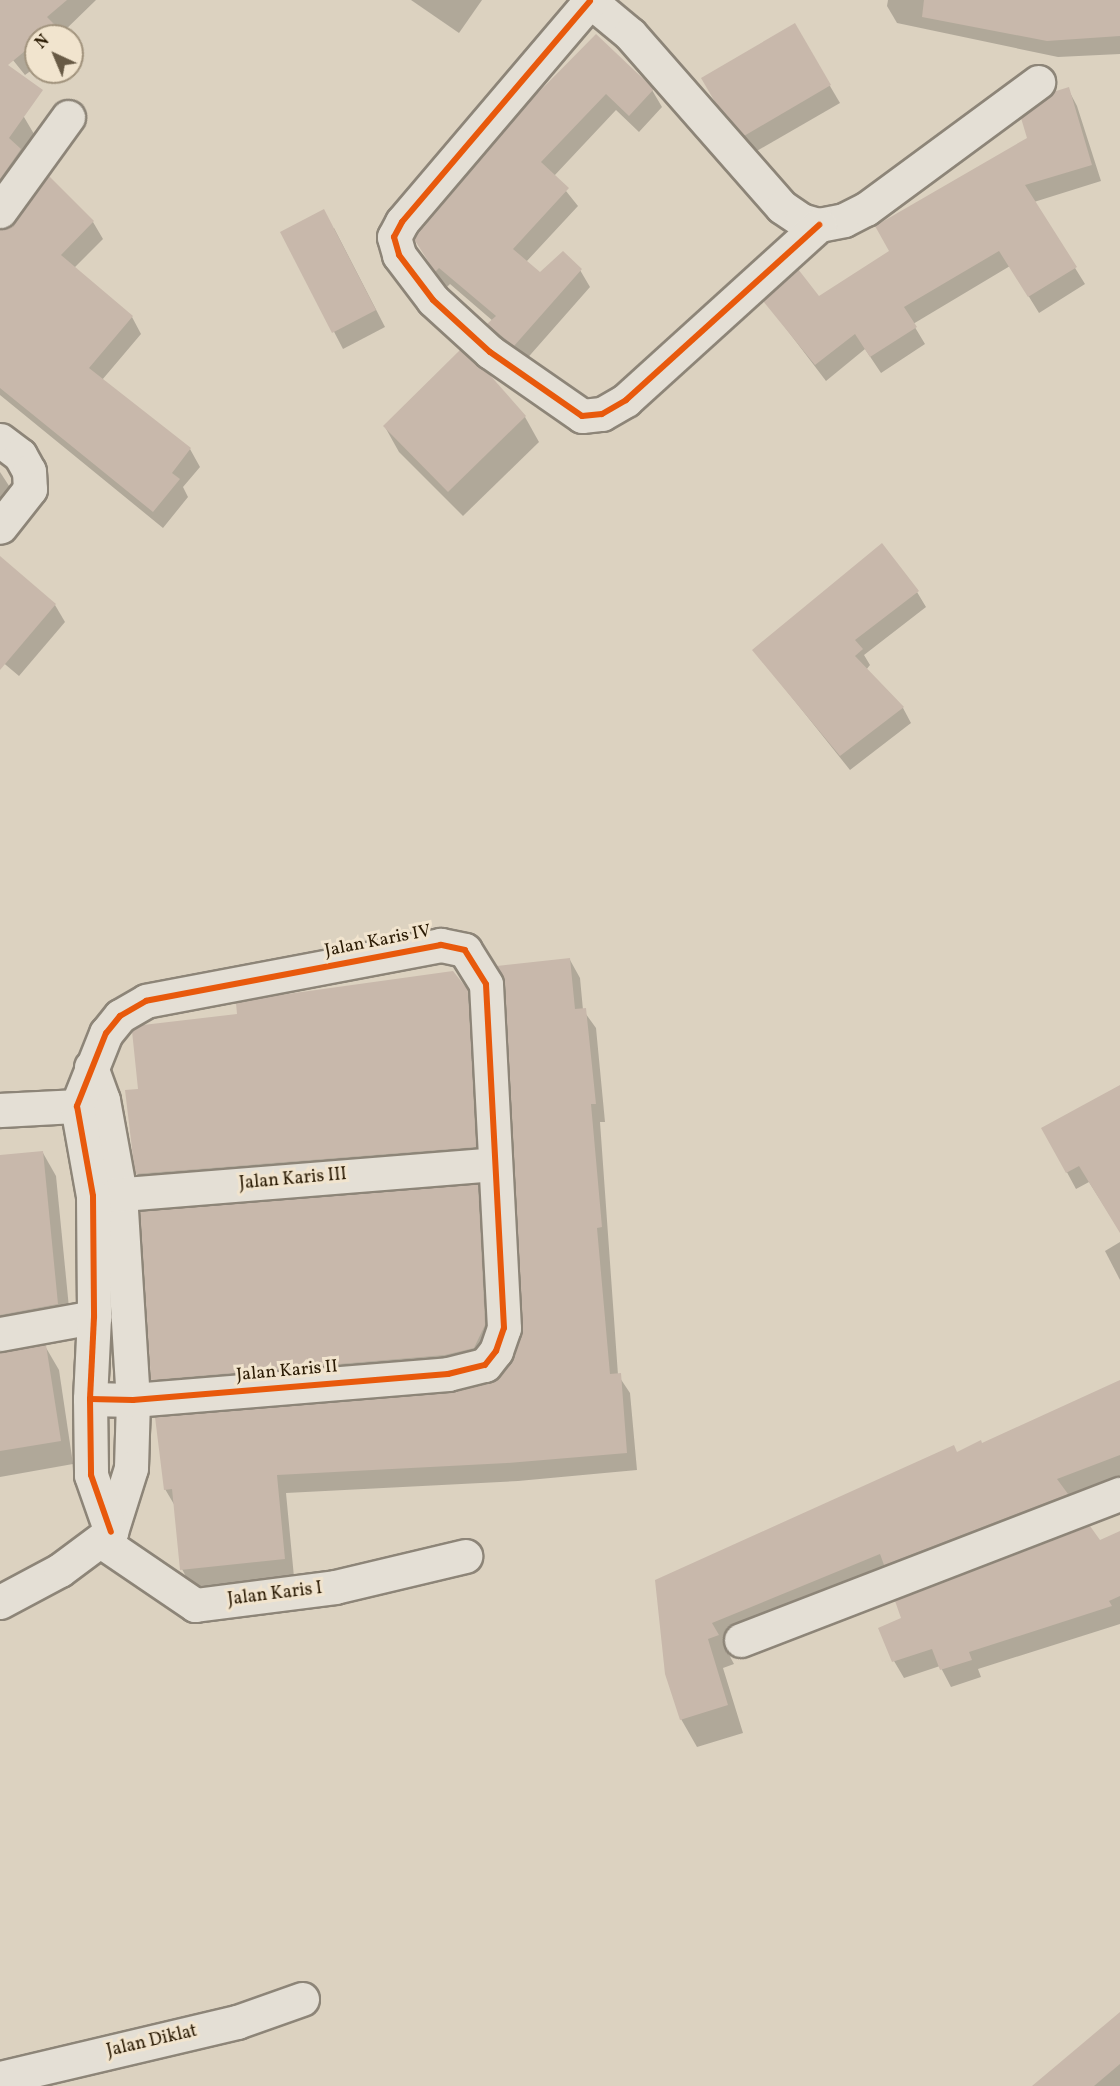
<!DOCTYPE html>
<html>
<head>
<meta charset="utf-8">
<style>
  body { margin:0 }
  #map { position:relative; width:1120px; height:2086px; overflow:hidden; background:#dcd2c0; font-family:Vollkorn,serif }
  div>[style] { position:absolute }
  .shadow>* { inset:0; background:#0003 }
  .building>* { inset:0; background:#c8b8ab }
  .roads { filter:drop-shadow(2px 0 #8d8578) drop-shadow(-2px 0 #8d8578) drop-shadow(0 2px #8d8578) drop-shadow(0 -2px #8d8578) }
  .minor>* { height:33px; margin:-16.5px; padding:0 16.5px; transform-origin:16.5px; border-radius:16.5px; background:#e4dfd5 }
  .cycleway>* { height:6px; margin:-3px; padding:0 3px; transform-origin:3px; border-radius:3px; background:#e8590c }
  span { translate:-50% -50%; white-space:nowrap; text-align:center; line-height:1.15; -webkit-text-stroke:6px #f1e4ce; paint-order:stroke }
  .street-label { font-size:18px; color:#2a1a03 }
  .north { position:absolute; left:24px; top:24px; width:60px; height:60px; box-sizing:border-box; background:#f1e4ce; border:2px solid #a1937d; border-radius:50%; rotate:316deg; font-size:16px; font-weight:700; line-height:24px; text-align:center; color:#2a1a03 }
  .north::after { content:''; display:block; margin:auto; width:21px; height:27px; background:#685a45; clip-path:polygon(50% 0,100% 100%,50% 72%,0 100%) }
</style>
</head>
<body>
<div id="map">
  <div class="shadow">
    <div style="clip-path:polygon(0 0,96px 0,59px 36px,36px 36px,36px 67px,25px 75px,0 44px)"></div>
    <div style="clip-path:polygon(411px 0,482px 0,459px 33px)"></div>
    <div style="clip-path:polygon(888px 0,1120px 0,1120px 54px,1058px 57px,897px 23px,887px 6px)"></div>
    <div style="clip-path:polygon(794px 25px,840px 103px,755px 152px,726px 119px,703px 79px)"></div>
    <div style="clip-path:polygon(596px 36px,652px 90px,662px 107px,639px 132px,616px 110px,554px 176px,578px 206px,526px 262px,541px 274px,580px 270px,590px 287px,524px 362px,499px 341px,489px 324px,493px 321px,450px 284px,446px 288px,426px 257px)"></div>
    <div style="clip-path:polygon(1068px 89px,1077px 106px,1101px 181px,1034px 202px,1085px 284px,1039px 313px,1010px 266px,913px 324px,925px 344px,881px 373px,865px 349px,826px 381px,765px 301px,819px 298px,891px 251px,1029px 139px)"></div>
    <div style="clip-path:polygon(0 98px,24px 117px,34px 134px,21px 152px,30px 168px,0 209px)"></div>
    <div style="clip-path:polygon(49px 178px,93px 222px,103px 239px,74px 268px,132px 317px,141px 334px,102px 380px,190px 449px,200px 467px,183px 487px,188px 497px,163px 528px,0 395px,0 231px,9px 229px)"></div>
    <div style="clip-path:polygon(334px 228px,385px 327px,343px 349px,282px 232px)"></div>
    <div style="clip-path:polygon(525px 417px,539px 442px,463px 516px,399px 452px,385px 427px)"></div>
    <div style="clip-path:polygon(0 472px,13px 492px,0 508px)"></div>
    <div style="clip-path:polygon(0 558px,55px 605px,65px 622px,19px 676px,0 660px)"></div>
    <div style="clip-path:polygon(917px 592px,926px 607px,864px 655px,870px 665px,866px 670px,903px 708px,911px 723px,850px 770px,754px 650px)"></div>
    <div style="clip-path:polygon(570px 960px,580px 978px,583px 1010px,596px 1028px,605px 1122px,600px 1122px,618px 1375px,630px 1393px,637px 1470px,518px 1481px,286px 1493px,294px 1577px,192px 1588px,182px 1569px,175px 1506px,165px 1489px,450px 1394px,491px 1384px,512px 1363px,524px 1327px)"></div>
    <div style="clip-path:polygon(466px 991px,478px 1012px,487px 1167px,149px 1194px,137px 1174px)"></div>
    <div style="clip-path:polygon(1120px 1086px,1120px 1231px,1089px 1182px,1076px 1189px,1043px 1128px)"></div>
    <div style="clip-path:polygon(43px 1153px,56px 1176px,71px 1328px,0 1347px,0 1157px)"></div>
    <div style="clip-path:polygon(477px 1186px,490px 1208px,487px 1371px,166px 1402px,153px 1379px)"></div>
    <div style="clip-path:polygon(1120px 1242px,1120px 1280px,1105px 1251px)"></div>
    <div style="clip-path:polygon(45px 1346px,59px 1370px,73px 1464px,0 1477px,0 1352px)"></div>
    <div style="clip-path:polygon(1120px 1382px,1120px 1489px,727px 1651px,734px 1664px,723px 1668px,743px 1733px,697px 1747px,681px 1719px,656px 1581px,982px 1445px)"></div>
    <div style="clip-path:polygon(1120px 1533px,1120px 1624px,978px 1669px,981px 1677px,951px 1687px,940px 1666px,904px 1678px,894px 1661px)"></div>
    <div style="clip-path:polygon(1120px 2014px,1120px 2086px,1034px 2086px)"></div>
  </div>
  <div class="building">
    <div style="clip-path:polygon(0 0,67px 0,47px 17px,56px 26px,44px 36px,36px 36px,36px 42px,8px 65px,43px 90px,9px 138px,21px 149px,0 179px)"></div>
    <div style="clip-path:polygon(924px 0,1120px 0,1120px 36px,1047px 41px,922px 17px)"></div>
    <div style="clip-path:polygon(795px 23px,831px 85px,744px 136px,715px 102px,701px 78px)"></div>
    <div style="clip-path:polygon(596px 34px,654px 89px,629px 116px,606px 94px,541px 162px,569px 188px,513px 249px,540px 272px,563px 251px,582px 269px,514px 346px,487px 324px,496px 316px,439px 268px,435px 272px,414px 239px,526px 105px)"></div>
    <div style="clip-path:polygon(1069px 87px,1092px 165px,1025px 185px,1077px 267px,1028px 297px,999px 251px,904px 307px,917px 327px,870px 357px,855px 334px,815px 365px,763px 301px,798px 269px,819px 296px,889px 251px,875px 226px,1027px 138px,1021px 118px,1053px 92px)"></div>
    <div style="clip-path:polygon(49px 176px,94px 221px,61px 255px,133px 316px,89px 368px,191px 448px,172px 473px,180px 479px,153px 512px,0 388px,0 229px,15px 222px)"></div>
    <div style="clip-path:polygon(324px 209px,376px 310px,332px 333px,280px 232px)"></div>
    <div style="clip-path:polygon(460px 350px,489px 374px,526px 416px,448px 492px,383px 426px)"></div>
    <div style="clip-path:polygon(882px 543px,919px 591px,855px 640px,863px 649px,855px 656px,904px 707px,840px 756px,752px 650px)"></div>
    <div style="clip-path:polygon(0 556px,56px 604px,0 670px)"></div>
    <div style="clip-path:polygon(570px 958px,575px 1009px,586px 1008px,596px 1104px,591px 1104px,602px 1227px,597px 1228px,610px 1374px,621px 1373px,627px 1453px,507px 1463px,277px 1475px,285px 1559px,180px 1570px,172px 1489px,164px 1490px,155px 1417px,450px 1393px,490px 1383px,511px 1363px,523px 1327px,505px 983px,497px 966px)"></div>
    <div style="clip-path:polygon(453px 971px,468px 990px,476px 1147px,135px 1174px,125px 1090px,138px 1089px,132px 1031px,143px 1025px,237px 1014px,236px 1003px,280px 995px)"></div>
    <div style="clip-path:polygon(1120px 1085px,1120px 1233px,1079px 1166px,1066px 1173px,1041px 1128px)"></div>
    <div style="clip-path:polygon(43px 1151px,58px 1304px,0 1315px,0 1155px)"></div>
    <div style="clip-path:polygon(478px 1184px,485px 1325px,474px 1348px,445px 1355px,151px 1380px,140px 1211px)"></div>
    <div style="clip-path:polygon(46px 1345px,61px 1441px,0 1451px,0 1352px)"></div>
    <div style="clip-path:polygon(1120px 1380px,1120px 1455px,1057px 1479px,1068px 1494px,884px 1565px,880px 1554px,712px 1623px,719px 1635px,708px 1639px,728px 1705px,680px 1720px,665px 1674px,655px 1580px,954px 1445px,957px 1452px,981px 1440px,982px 1443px)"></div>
    <div style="clip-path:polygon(1090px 1526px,1100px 1540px,1120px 1531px,1120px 1596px,1109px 1601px,1112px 1606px,969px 1652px,972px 1660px,940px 1670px,932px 1649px,892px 1662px,878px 1628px,901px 1618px,895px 1601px)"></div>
    <div style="clip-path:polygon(1120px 2012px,1120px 2064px,1094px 2086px,1032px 2086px)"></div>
  </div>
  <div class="roads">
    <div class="minor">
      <div style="left:589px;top:0;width:53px;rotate:39.7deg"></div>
      <div style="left:630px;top:34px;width:230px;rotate:48.7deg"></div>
      <div style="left:782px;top:207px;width:23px;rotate:34deg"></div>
      <div style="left:801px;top:220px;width:19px;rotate:16deg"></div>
      <div style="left:819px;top:225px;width:25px;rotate:-11deg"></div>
      <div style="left:844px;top:220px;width:25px;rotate:-27deg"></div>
      <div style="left:866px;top:209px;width:214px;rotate:-36.4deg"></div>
      <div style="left:590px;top:1px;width:290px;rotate:130.4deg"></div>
      <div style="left:402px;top:222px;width:17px;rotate:118deg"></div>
      <div style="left:394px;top:237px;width:19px;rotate:74deg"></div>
      <div style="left:399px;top:255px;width:56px;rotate:52.9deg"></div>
      <div style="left:433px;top:300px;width:77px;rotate:42.4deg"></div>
      <div style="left:490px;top:352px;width:112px;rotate:34.8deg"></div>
      <div style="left:582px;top:416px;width:20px;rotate:-6deg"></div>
      <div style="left:602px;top:414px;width:28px;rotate:-30deg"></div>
      <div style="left:626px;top:400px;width:261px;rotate:-42.2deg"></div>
      <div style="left:0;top:211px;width:116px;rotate:-54.1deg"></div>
      <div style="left:0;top:440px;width:25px;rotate:37deg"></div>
      <div style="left:20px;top:455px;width:18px;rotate:61deg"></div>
      <div style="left:29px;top:471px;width:18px;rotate:87deg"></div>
      <div style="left:30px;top:489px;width:48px;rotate:128.3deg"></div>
      <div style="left:91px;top:1067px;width:35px;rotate:70deg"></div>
      <div style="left:103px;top:1100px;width:96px;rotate:79.7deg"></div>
      <div style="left:120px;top:1194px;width:206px;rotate:86.4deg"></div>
      <div style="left:133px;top:1400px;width:68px;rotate:91.7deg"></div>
      <div style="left:131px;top:1468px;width:67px;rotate:107.4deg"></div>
      <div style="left:0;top:1110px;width:77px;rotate:-3deg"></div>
      <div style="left:98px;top:1196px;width:397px;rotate:-4.6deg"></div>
      <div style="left:0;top:1334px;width:96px;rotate:-10.3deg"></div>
      <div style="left:90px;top:1399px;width:43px;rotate:1.3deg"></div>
      <div style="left:133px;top:1400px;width:316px;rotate:-4.7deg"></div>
      <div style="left:448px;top:1374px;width:38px;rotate:-14deg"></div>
      <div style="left:485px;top:1365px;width:18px;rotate:-52deg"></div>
      <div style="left:496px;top:1351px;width:24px;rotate:-71deg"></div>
      <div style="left:504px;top:1328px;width:344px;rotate:-93deg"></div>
      <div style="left:486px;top:984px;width:40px;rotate:-122deg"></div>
      <div style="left:465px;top:950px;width:25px;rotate:-168deg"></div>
      <div style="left:441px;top:945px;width:300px;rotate:169.3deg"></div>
      <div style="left:146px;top:1001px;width:30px;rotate:150deg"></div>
      <div style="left:120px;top:1016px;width:22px;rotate:129deg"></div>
      <div style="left:106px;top:1033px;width:79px;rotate:111.7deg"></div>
      <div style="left:77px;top:1106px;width:91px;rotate:79.9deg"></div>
      <div style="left:93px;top:1196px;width:121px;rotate:89.5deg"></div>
      <div style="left:94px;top:1317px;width:82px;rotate:92.8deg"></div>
      <div style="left:90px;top:1399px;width:76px;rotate:89.2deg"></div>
      <div style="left:91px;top:1475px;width:60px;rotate:70.7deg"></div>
      <div style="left:101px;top:1541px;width:114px;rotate:34.2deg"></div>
      <div style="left:195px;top:1605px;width:141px;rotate:-7.3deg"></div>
      <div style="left:335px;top:1587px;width:134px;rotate:-13.4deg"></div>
      <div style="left:0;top:1602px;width:68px;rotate:-28.1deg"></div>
      <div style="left:60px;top:1570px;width:64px;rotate:-36.7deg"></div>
      <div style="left:741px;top:1640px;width:406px;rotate:-21.1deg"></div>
      <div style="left:0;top:2078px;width:244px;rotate:-13.3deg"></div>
      <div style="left:237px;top:2022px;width:69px;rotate:-19.5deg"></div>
    </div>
  </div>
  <div class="cycleway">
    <div style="left:590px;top:1px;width:290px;rotate:130.4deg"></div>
    <div style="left:402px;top:222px;width:17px;rotate:118deg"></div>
    <div style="left:394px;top:237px;width:19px;rotate:74deg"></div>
    <div style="left:399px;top:255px;width:56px;rotate:52.9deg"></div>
    <div style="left:433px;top:300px;width:77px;rotate:42.4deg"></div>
    <div style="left:490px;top:352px;width:112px;rotate:34.8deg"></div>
    <div style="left:582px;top:416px;width:20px;rotate:-6deg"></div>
    <div style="left:602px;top:414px;width:28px;rotate:-30deg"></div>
    <div style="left:626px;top:400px;width:261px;rotate:-42.2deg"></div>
    <div style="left:90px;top:1399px;width:43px;rotate:1.3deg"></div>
    <div style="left:133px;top:1400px;width:316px;rotate:-4.7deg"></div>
    <div style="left:448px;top:1374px;width:38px;rotate:-14deg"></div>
    <div style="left:485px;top:1365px;width:18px;rotate:-52deg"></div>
    <div style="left:496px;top:1351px;width:24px;rotate:-71deg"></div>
    <div style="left:504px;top:1328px;width:344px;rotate:-93deg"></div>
    <div style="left:486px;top:984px;width:40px;rotate:-122deg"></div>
    <div style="left:465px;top:950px;width:25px;rotate:-168deg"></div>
    <div style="left:441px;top:945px;width:300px;rotate:169.3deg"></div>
    <div style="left:146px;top:1001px;width:30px;rotate:150deg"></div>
    <div style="left:120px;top:1016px;width:22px;rotate:129deg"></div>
    <div style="left:106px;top:1033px;width:79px;rotate:111.7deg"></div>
    <div style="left:77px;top:1106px;width:91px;rotate:79.9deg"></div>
    <div style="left:93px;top:1196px;width:121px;rotate:89.5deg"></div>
    <div style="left:94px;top:1317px;width:82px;rotate:92.8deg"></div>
    <div style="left:90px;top:1399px;width:76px;rotate:89.2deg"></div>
    <div style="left:91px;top:1475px;width:60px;rotate:70.7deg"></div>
  </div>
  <div class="street-label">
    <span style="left:378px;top:942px;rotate:-11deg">Jalan Karis IV</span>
    <span style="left:293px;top:1180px;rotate:-5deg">Jalan Karis III</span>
    <span style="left:287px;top:1372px;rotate:-5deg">Jalan Karis II</span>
    <span style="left:275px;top:1595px;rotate:-7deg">Jalan Karis I</span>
    <span style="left:152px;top:2042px;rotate:-13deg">Jalan Diklat</span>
  </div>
  <div class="north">N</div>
</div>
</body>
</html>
